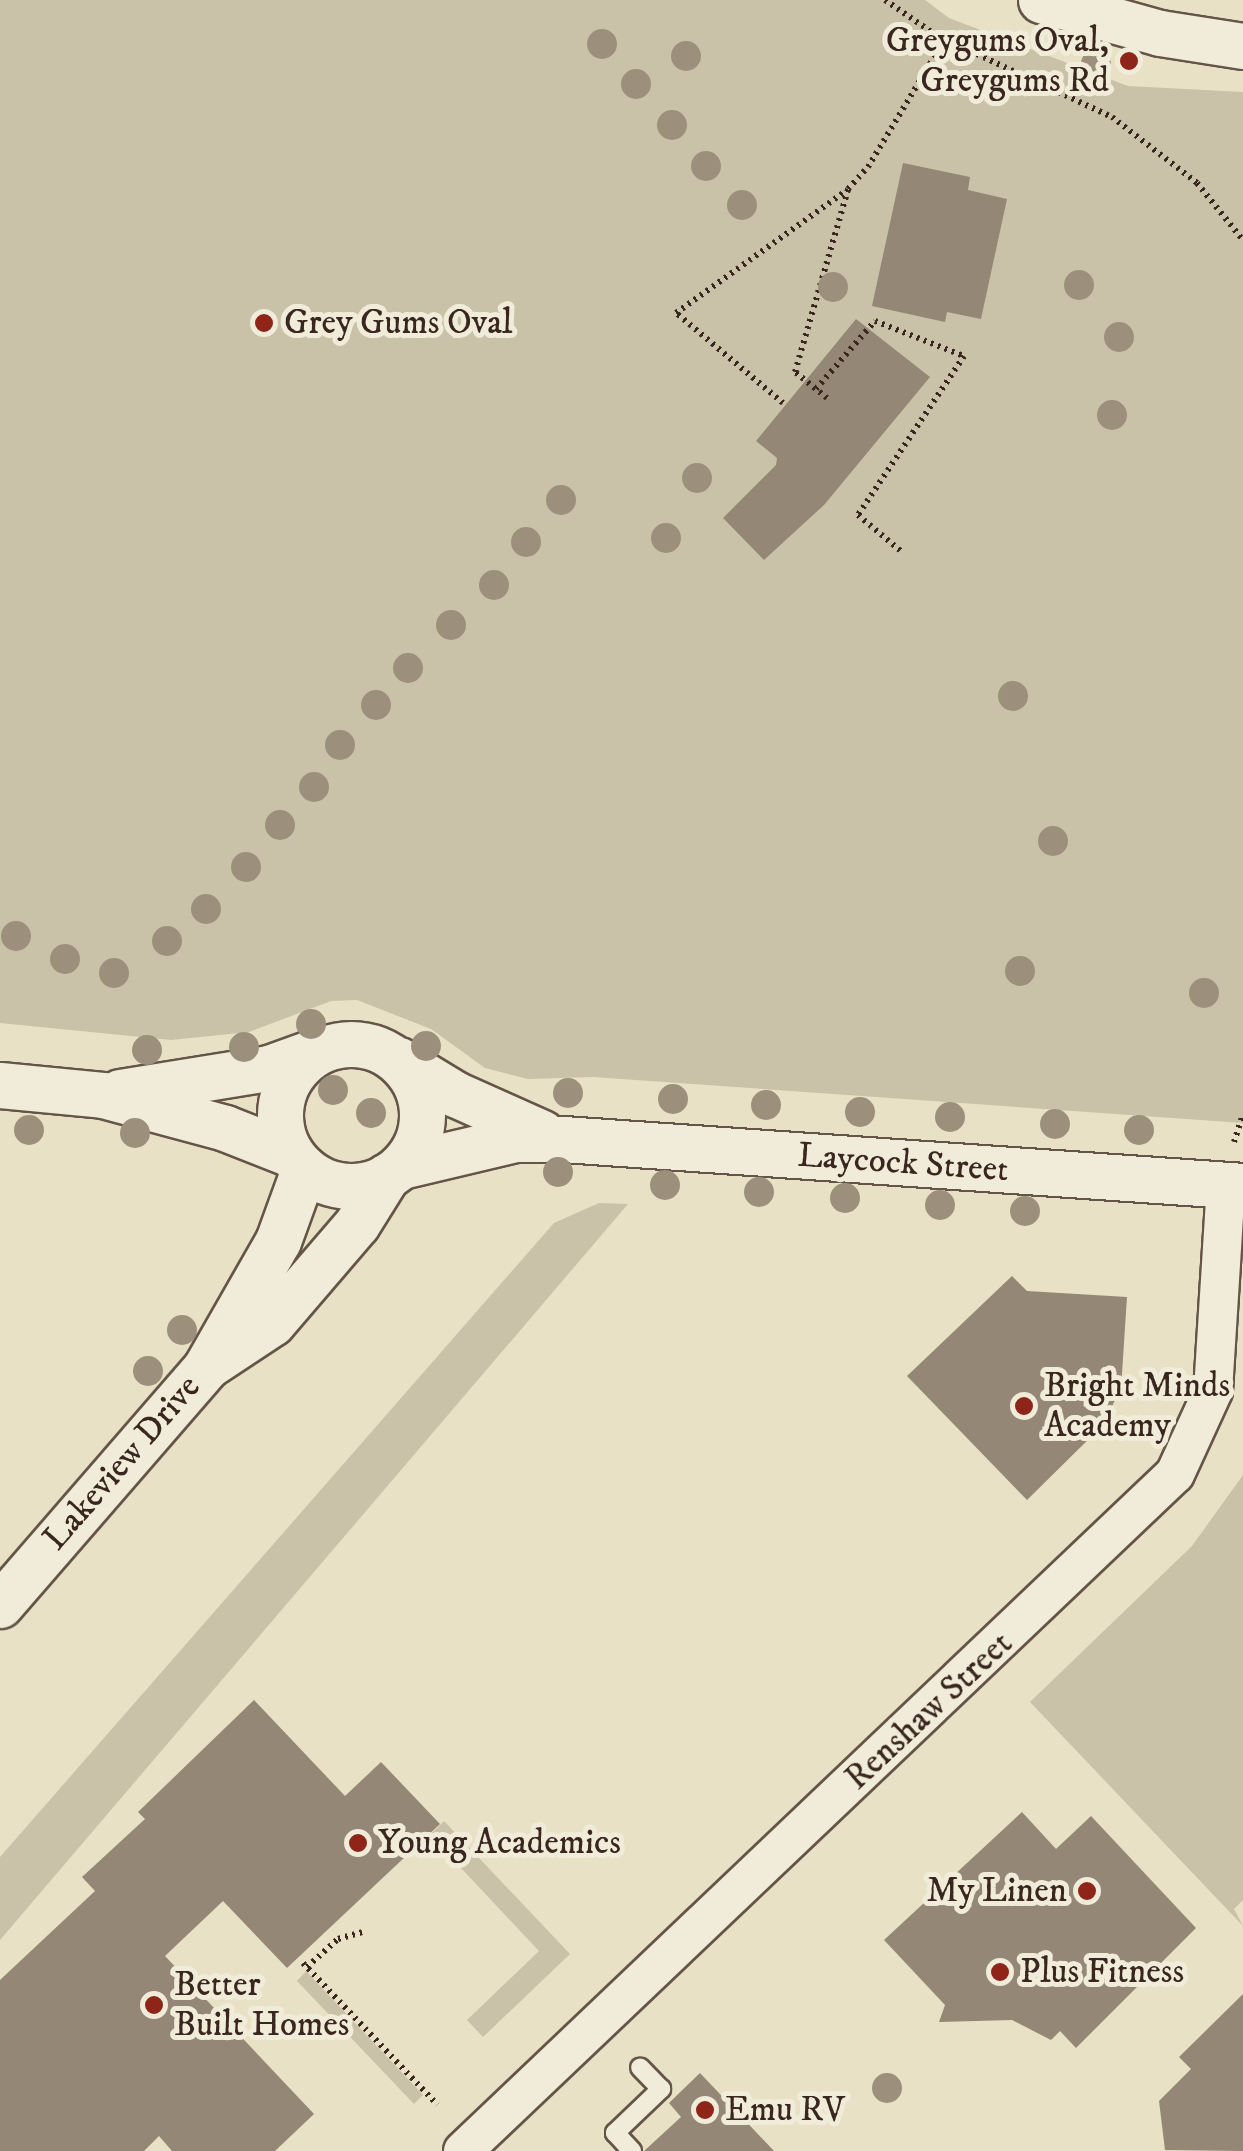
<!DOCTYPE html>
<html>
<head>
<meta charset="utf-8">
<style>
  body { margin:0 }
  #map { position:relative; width:1243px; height:2151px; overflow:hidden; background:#e8e1c5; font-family:"IM FELL DW Pica",serif }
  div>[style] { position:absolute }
  .green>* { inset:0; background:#cac1a9 }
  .building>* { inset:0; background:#948775 }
  .path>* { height:6px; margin-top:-3px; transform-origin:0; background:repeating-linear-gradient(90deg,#39261e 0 2.5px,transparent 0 7.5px) }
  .roads { filter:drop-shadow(2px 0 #655548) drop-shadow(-2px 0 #655548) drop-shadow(0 2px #655548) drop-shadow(0 -2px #655548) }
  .service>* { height:18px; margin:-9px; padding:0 9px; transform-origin:9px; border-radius:9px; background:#f0ecd9 }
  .minor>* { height:38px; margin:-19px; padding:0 19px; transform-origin:19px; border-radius:19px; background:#f0ecd9 }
  .tertiary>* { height:45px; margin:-22.5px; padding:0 22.5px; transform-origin:22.5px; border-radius:22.5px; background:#f0ecd9 }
  .tertiary>.ring { margin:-22.5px; padding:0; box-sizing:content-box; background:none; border:45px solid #f0ecd9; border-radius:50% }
  .trees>* { width:30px; height:30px; margin:-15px; border-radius:50%; background:#9c907c }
  .dots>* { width:28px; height:28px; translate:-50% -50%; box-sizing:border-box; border:5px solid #f0ecd9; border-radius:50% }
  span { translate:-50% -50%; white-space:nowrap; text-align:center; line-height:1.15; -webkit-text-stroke:10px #f0ecd9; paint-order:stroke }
  .poi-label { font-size:35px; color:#39261e }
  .right { translate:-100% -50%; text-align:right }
  .left { translate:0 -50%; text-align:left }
  .street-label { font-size:35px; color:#39261e }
</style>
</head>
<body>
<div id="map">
  <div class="green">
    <div style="clip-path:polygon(0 0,925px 0,949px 18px,1128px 86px,1243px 92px,1243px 1123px,593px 1077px,528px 1079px,485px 1068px,431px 1029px,357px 1000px,331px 1001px,249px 1032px,171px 1040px,0 1023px)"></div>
    <div style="clip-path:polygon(599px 1203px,628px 1204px,0 1940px,0 1857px,554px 1223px)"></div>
    <div style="clip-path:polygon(1243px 1475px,1243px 1900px,1234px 1909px,1243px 1926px,1030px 1702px,1192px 1546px)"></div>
    <div style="clip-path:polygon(444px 1821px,570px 1954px,483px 2037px,467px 2020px,539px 1951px,430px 1835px)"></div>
    <div style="clip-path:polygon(306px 1971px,423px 2095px,414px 2104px,297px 1981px)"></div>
  </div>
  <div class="building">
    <div style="clip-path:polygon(903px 163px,970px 177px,968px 190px,1007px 199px,981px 319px,947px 312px,945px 322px,872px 306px)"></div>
    <div style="clip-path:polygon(856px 319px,930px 377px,824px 505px,764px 560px,723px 518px,776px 465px,777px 458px,756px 441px)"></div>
    <div style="clip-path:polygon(1012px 1276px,1027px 1291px,1127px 1297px,1121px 1389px,1101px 1427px,1027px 1500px,907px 1376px)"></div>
    <div style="clip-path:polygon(254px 1700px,345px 1796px,381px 1762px,440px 1824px,287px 1968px,223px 1901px,165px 1956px,314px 2114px,275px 2151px,172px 2151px,159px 2136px,144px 2151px,0 2151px,0 1980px,95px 1891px,82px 1877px,145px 1819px,138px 1812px)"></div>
    <div style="clip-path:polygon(1022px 1812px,1056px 1849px,1091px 1816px,1196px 1928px,1076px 2048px,1060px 2031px,1051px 2040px,1012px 2020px,939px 2022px,945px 2005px,884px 1940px)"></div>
    <div style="clip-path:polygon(1243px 1994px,1243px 2151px,1165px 2150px,1159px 2101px,1191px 2069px,1179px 2057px)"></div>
    <div style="clip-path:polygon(700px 2073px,774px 2151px,644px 2151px,681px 2117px,669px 2103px)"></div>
  </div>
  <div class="path">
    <div style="left:885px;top:0;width:62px;rotate:34.5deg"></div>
    <div style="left:936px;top:35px;width:194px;rotate:25deg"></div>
    <div style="left:1112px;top:117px;width:108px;rotate:37.8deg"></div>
    <div style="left:1197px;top:183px;width:73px;rotate:51.1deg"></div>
    <div style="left:816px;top:389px;width:90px;rotate:-49.1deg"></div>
    <div style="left:875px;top:321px;width:96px;rotate:21.5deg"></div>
    <div style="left:964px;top:356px;width:191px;rotate:123.7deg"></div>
    <div style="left:858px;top:515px;width:57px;rotate:40.1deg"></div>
    <div style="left:827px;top:398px;width:41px;rotate:-140.9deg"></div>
    <div style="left:795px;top:372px;width:191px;rotate:-73.8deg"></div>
    <div style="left:848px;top:189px;width:30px;rotate:-48deg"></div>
    <div style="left:868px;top:167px;width:149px;rotate:-59deg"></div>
    <div style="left:783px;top:403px;width:140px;rotate:-139.9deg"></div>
    <div style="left:676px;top:313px;width:211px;rotate:-35.7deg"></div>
    <div style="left:1234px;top:1142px;width:28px;rotate:-72deg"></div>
    <div style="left:303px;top:1963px;width:195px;rotate:46.5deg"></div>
    <div style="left:307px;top:1967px;width:42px;rotate:-42.1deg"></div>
    <div style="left:338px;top:1939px;width:25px;rotate:-16deg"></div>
  </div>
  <div class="roads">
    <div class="service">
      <div style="left:632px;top:2151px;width:25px;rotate:-133deg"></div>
      <div style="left:615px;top:2133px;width:64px;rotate:-43.7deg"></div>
      <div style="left:661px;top:2089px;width:30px;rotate:-134deg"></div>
    </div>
    <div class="minor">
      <div style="left:463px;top:2151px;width:982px;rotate:-43.56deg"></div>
      <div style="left:1175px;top:1474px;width:91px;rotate:-65.4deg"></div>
      <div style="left:1213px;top:1391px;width:206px;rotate:-86.4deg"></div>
    </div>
    <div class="tertiary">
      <div style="left:1041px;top:0;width:123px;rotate:15.5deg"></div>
      <div style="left:1160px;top:33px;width:84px;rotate:8.9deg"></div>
      <div class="ring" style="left:280px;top:1044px;width:97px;height:97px"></div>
      <div style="left:399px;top:1060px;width:66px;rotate:31.3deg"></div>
      <div style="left:455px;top:1094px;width:95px;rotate:24.1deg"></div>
      <div style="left:0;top:1085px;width:103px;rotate:5.5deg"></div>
      <div style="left:103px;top:1095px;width:126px;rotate:15.1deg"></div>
      <div style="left:225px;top:1128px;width:71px;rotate:21.5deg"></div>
      <div style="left:120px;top:1092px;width:151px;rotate:-9.2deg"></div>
      <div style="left:269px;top:1068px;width:50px;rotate:-19.9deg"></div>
      <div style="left:401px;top:1166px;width:117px;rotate:-13.3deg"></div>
      <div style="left:515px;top:1139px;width:48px"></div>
      <div style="left:563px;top:1139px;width:682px;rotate:3.95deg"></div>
      <div style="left:207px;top:1366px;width:78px;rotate:-33.5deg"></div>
      <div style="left:272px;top:1323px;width:130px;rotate:-49.4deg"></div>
      <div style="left:357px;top:1224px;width:57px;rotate:-58deg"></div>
      <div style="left:0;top:1605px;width:315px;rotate:-49.1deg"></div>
      <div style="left:206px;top:1367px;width:145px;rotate:-60.3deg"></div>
      <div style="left:278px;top:1241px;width:77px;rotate:-70.1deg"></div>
    </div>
  </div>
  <div class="trees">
    <div style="left:602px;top:44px"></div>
    <div style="left:686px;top:56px"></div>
    <div style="left:1096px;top:64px"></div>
    <div style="left:636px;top:84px"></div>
    <div style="left:672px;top:125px"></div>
    <div style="left:706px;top:166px"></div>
    <div style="left:742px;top:205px"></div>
    <div style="left:1079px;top:285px"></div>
    <div style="left:833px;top:287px"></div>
    <div style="left:1119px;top:337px"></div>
    <div style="left:1112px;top:415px"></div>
    <div style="left:697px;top:478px"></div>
    <div style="left:561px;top:500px"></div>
    <div style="left:666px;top:538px"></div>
    <div style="left:526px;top:542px"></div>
    <div style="left:494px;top:585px"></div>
    <div style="left:451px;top:625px"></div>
    <div style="left:408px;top:668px"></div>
    <div style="left:1013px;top:696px"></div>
    <div style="left:376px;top:705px"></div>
    <div style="left:340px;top:745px"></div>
    <div style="left:314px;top:787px"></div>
    <div style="left:280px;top:825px"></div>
    <div style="left:1053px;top:841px"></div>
    <div style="left:246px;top:867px"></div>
    <div style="left:206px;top:909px"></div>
    <div style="left:16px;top:936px"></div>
    <div style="left:167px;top:941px"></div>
    <div style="left:65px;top:959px"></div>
    <div style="left:1020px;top:971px"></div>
    <div style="left:114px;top:973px"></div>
    <div style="left:1204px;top:993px"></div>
    <div style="left:311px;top:1024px"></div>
    <div style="left:426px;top:1046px"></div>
    <div style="left:244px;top:1047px"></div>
    <div style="left:147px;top:1050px"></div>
    <div style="left:333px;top:1090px"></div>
    <div style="left:568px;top:1093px"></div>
    <div style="left:673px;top:1099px"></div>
    <div style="left:766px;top:1105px"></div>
    <div style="left:860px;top:1112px"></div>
    <div style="left:371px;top:1113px"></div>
    <div style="left:950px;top:1117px"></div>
    <div style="left:1055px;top:1124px"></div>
    <div style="left:29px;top:1130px"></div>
    <div style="left:1139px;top:1130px"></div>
    <div style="left:135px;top:1133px"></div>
    <div style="left:558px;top:1172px"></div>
    <div style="left:665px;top:1185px"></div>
    <div style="left:759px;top:1192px"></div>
    <div style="left:845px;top:1198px"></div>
    <div style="left:940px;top:1205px"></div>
    <div style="left:1025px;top:1211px"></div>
    <div style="left:182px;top:1330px"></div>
    <div style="left:148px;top:1371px"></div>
    <div style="left:887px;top:2088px"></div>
  </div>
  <div class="dots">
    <div style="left:1129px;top:61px;background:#8f2418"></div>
    <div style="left:264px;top:323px;background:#8f2418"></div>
    <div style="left:1024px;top:1406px;background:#8f2418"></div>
    <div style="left:358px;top:1843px;background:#8f2418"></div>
    <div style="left:1087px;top:1891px;background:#8f2418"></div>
    <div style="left:1000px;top:1972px;background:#8f2418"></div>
    <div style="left:154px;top:2005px;background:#8f2418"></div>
    <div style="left:705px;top:2110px;background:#8f2418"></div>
  </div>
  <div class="poi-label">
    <span class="right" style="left:1109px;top:61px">Greygums Oval,<br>Greygums Rd</span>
    <span class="left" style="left:284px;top:323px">Grey Gums Oval</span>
    <span class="left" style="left:1044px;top:1406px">Bright Minds<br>Academy</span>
    <span class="left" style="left:378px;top:1843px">Young Academics</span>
    <span class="right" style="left:1067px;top:1891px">My Linen</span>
    <span class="left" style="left:1020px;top:1972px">Plus Fitness</span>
    <span class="left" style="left:174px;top:2005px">Better<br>Built Homes</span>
    <span class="left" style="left:725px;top:2110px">Emu RV</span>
  </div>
  <div class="street-label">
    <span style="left:903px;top:1163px;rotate:4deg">Laycock Street</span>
    <span style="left:122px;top:1463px;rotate:-49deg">Lakeview Drive</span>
    <span style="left:929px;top:1711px;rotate:-43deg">Renshaw Street</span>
  </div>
</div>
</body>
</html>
